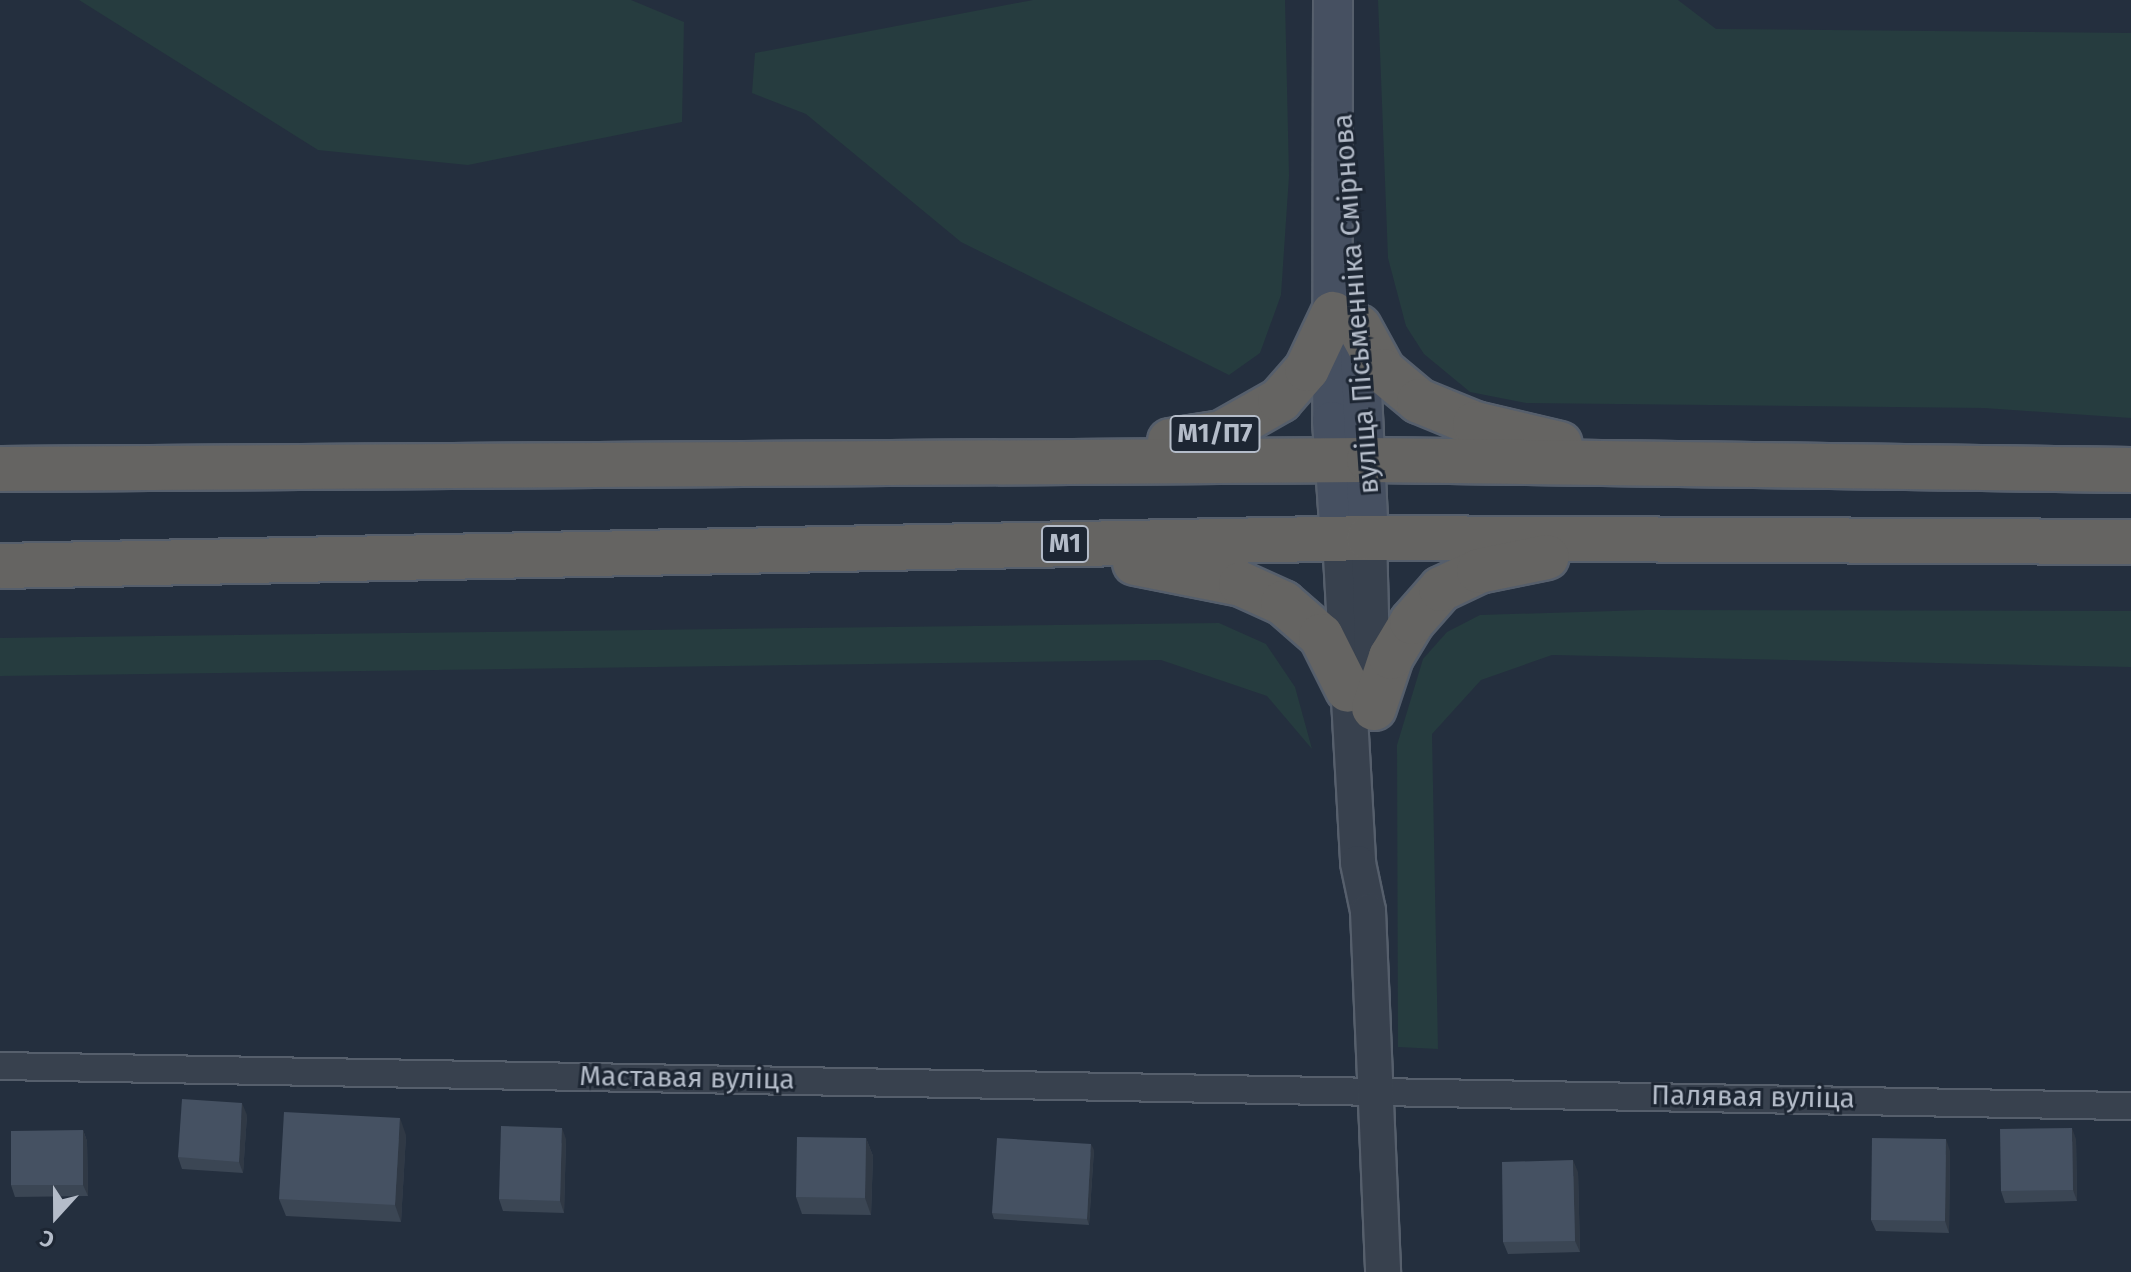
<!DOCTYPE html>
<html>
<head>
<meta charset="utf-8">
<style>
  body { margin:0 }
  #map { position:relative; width:2131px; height:1272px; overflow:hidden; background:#242f3e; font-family:"Fira Sans",sans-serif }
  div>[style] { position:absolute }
  .green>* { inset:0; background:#263c3f }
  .roads { filter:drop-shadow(2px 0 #565f6c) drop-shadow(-2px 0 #565f6c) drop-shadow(0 2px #565f6c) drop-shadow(0 -2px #565f6c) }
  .minor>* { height:26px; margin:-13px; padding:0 13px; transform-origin:13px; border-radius:13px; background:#38414e }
  .tertiary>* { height:34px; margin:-17px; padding:0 17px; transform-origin:17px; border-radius:17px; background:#38414e }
  .secondary>* { height:38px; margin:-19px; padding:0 19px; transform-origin:19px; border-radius:19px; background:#465061 }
  .trunk>* { height:44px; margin:-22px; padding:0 22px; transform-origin:22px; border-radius:22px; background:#656462 }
  .wall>* { inset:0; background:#3b4654 }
  .shaded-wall>* { inset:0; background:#303945 }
  .building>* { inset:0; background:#455162 }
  span { translate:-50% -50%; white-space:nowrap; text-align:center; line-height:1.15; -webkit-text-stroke:6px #1d2633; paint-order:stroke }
  .shield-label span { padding:2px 6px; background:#1d2633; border:2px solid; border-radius:6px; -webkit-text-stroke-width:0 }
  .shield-label { font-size:26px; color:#b4bcc9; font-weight:700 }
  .street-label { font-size:28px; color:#b4bcc9 }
  .north { position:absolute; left:16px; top:1176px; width:80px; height:80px; -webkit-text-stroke:6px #1d2633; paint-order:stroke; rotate:201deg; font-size:22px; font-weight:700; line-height:32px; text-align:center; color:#b4bcc9 }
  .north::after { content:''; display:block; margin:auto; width:28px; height:36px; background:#b4bcc9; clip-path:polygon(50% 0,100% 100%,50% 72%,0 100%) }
</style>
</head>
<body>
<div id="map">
  <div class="green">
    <div style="clip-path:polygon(79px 0,631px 0,684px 22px,682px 122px,468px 165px,318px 150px)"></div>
    <div style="clip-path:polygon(1033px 0,1285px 0,1289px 176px,1281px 295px,1260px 353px,1229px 375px,961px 242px,806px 114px,752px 93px,755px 53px)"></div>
    <div style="clip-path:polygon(1378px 0,1678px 0,1716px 29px,2131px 33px,2131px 418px,1984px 408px,1526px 403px,1470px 392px,1424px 354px,1406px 326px,1388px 258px)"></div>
    <div style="clip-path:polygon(1646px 610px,2131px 611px,2131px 667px,1552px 655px,1481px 680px,1432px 734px,1438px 1049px,1398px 1047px,1397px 745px,1423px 659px,1447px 632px,1480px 615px)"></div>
    <div style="clip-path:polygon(1219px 623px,1266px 644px,1295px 687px,1312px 749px,1267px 696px,1161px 660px,0 676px,0 638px)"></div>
  </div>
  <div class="roads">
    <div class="minor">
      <div style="left:0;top:1066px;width:2131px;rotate:1.08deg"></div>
    </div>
    <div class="tertiary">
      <div style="left:1340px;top:538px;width:325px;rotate:86.8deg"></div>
      <div style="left:1358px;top:863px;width:49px;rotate:78.2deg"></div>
      <div style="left:1368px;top:911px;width:361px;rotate:87.6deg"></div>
      <div style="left:1369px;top:538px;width:154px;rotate:88.5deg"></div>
    </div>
    <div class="secondary">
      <div style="left:1333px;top:0;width:421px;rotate:90.1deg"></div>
      <div style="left:1332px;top:421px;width:117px;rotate:86.1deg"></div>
      <div style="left:1359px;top:329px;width:209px;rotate:87.3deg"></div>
    </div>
    <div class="trunk">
      <div style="left:1359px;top:327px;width:50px;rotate:61.4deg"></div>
      <div style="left:1383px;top:371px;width:47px;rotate:39.8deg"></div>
      <div style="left:1419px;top:401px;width:61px;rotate:22.3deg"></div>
      <div style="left:1475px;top:424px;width:87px;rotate:13.2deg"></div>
      <div style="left:1170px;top:441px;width:53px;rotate:-8.7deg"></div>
      <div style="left:1222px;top:433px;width:67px;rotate:-29.6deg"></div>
      <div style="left:1280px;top:400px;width:41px;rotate:-48.9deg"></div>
      <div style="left:1307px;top:369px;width:61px;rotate:-64.7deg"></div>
      <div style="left:0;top:469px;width:1369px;rotate:-0.38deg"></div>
      <div style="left:1369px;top:460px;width:762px;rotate:0.75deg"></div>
      <div style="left:1135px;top:563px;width:108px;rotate:11.2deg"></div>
      <div style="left:1241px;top:584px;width:46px;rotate:24.3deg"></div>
      <div style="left:1283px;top:603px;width:50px;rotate:41deg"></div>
      <div style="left:1321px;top:636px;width:60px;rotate:63.4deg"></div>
      <div style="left:0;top:566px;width:1369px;rotate:-1.17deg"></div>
      <div style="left:1369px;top:538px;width:762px;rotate:0.3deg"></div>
      <div style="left:1374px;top:708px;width:54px;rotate:-71.6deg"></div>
      <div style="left:1391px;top:657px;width:41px;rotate:-59deg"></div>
      <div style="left:1412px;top:622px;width:44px;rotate:-48.7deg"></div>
      <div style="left:1441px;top:589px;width:42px;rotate:-25.3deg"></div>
      <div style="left:1479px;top:571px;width:69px;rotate:-11.6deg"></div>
    </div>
  </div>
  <div class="wall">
    <div style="clip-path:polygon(247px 1115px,243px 1173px,182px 1169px,178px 1157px)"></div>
    <div style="clip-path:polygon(83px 1130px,87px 1141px,88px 1196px,15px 1197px,11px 1185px)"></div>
    <div style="clip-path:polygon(406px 1135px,401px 1222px,286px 1216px,279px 1199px)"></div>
    <div style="clip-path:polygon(866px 1138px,873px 1156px,871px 1215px,802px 1214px,796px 1197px)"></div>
    <div style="clip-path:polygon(566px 1139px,564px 1213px,503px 1211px,499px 1199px)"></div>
    <div style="clip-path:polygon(2076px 1139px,2077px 1201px,2005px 1203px,2001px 1191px)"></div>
    <div style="clip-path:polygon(1094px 1150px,1089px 1225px,994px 1219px,992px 1213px)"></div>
    <div style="clip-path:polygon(1950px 1151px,1949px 1233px,1876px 1231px,1871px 1220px)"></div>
    <div style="clip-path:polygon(1578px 1172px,1580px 1252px,1508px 1254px,1503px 1242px)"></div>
  </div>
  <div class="shaded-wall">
    <div style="clip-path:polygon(242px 1103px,247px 1115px,243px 1173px,239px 1162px)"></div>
    <div style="clip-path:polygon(400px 1118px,406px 1135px,401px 1222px,395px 1205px)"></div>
    <div style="clip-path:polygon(562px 1128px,566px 1139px,564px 1213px,560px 1201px)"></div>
    <div style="clip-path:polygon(2072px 1128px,2076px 1139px,2077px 1201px,2073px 1190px)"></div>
    <div style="clip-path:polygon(83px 1130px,87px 1141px,88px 1196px,83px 1185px)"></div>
    <div style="clip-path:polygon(866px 1138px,873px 1156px,871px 1215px,865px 1198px)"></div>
    <div style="clip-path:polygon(1946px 1139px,1950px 1151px,1949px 1233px,1945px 1221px)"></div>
    <div style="clip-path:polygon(1091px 1144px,1094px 1150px,1089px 1225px,1087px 1219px)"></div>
    <div style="clip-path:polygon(1573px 1160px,1578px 1172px,1580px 1252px,1575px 1241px)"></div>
  </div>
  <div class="building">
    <div style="clip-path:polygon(182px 1099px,242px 1103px,239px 1162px,178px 1157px)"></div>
    <div style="clip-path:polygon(284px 1112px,400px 1118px,395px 1205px,279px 1199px)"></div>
    <div style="clip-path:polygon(501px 1126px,562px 1128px,560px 1201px,499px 1199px)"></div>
    <div style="clip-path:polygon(2072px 1128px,2073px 1190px,2001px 1191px,2000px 1129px)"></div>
    <div style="clip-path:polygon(83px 1130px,83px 1185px,11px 1185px,11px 1131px)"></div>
    <div style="clip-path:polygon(797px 1137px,866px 1138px,865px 1198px,796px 1197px)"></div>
    <div style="clip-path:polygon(997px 1138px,1091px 1144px,1087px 1219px,992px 1213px)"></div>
    <div style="clip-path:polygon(1872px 1138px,1946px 1139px,1945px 1221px,1871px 1220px)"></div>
    <div style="clip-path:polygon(1573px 1160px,1575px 1241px,1503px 1242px,1502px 1162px)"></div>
  </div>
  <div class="shield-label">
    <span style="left:1215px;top:434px">М1/П7</span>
    <span style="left:1065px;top:544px">М1</span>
  </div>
  <div class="street-label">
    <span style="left:1356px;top:304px;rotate:-94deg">вуліца Пісьменніка Смірнова</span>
    <span style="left:687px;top:1078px;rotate:1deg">Маставая вуліца</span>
    <span style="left:1753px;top:1097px;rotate:1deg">Палявая вуліца</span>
  </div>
  <div class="north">С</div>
</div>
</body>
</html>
